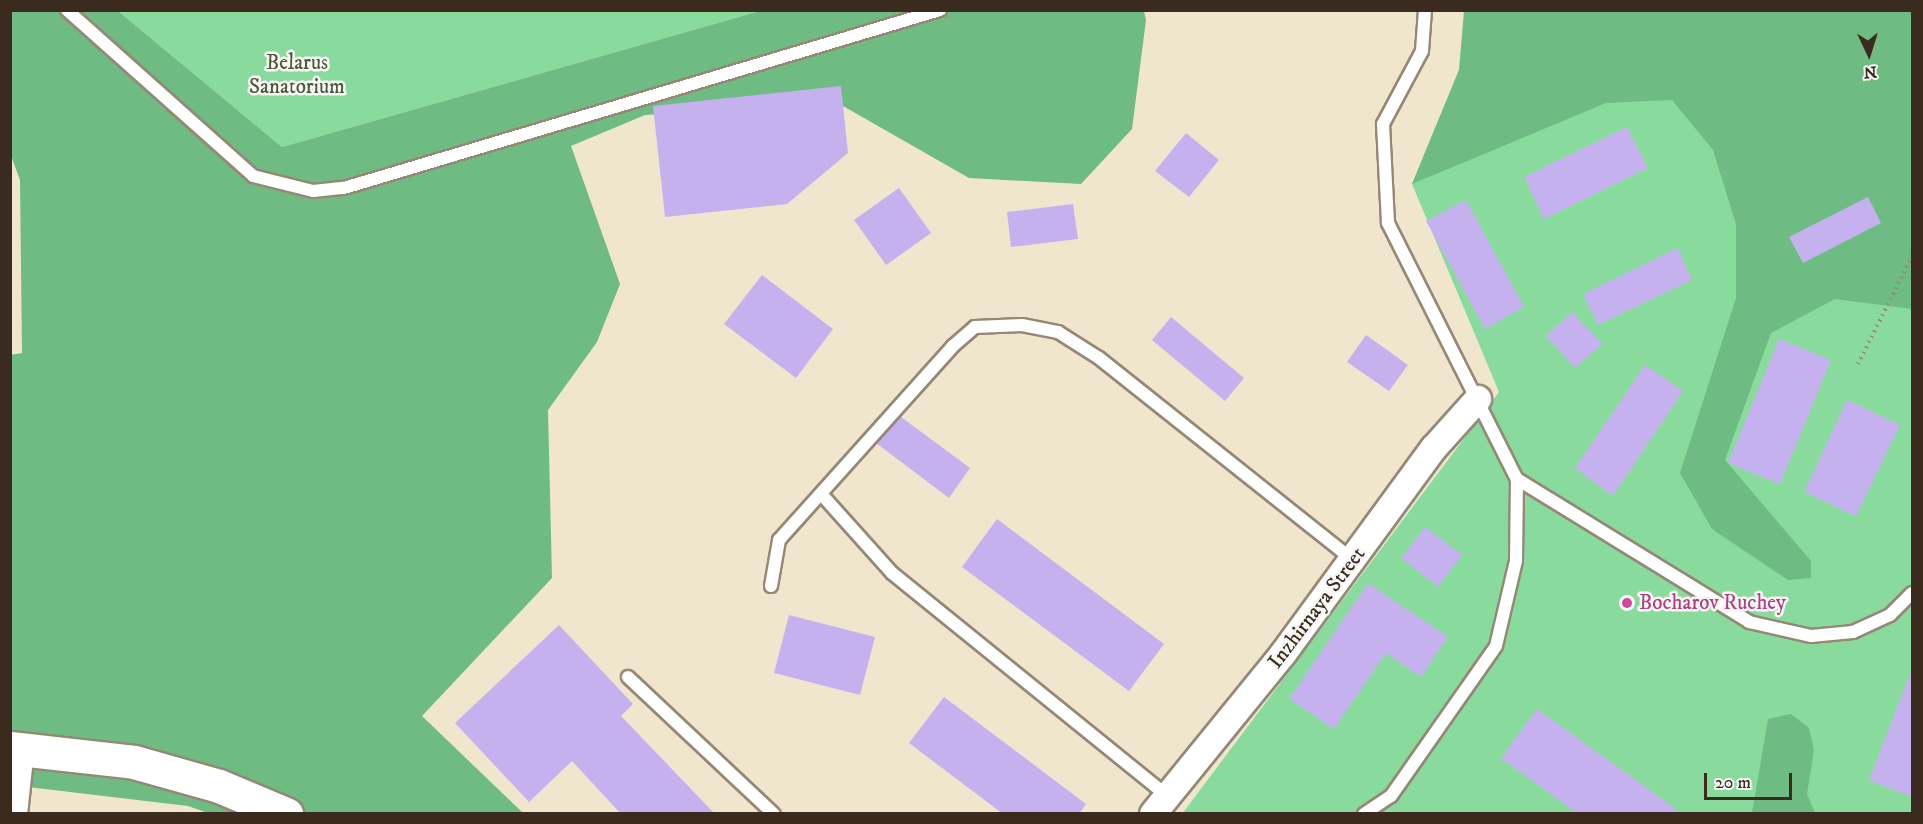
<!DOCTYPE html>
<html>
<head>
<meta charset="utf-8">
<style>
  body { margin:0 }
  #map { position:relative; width:1923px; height:824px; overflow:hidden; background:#efe6cd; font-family:"IM FELL DW Pica",serif }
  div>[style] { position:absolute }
  .green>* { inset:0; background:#88db9d }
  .forest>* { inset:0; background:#6ebb84 }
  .building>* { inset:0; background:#c6b1ef }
  .path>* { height:4px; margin-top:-2px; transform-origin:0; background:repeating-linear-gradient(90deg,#958876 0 1.5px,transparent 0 6px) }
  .roads { filter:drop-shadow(2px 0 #958876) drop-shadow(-2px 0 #958876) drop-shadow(0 2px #958876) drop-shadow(0 -2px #958876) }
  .lane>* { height:12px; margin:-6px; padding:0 6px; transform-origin:6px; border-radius:6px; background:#fff }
  .street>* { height:26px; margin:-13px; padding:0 13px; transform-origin:13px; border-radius:13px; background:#fff }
  .secondary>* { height:33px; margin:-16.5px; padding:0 16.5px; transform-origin:16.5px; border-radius:16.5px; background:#fff }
  .dots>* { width:16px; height:16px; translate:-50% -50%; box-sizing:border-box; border:3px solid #f6f6f2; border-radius:50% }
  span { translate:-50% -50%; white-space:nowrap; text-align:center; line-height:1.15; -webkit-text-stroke:5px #f6f6f2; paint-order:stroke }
  .park-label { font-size:21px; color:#4e563e }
  .hotel-label { font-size:21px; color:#b23c85 }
  .left { translate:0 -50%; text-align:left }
  .street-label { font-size:21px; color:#3b2a1e }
  .frame { position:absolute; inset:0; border:12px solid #3b2a1e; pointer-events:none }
  .north { position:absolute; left:1839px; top:24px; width:60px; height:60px; -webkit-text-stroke:4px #f6f6f2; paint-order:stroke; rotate:176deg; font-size:16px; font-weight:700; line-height:24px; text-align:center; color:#3b2a1e }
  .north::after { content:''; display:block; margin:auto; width:21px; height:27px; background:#3b2a1e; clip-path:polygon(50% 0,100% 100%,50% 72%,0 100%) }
  .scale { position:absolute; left:1704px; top:773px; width:88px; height:27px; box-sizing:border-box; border:3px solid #3b2a1e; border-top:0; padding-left:8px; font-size:18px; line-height:21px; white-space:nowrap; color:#3b2a1e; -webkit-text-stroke:4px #f6f6f2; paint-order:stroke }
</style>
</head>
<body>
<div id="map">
  <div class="green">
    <div style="clip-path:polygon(118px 11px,760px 11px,282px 147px)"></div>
    <div style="clip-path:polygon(1912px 11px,1912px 813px,1182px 814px,1499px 392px,1412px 184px,1459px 70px)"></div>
  </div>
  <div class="forest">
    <div style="clip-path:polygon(11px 11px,118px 11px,282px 147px,760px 11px,1144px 11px,1146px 20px,1132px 129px,1081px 184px,969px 178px,836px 102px,645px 115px,571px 146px,620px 284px,597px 342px,548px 410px,552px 578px,422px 716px,523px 813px,211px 814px,188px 806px,11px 785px,10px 355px,22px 353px,20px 180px,10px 153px)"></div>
    <div style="clip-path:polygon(1464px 11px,1912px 11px,1912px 309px,1835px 299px,1771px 333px,1725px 460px,1811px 561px,1811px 578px,1788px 580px,1712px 529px,1680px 473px,1736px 298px,1736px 224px,1713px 150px,1672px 100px,1606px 103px,1412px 184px,1459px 70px)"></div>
    <div style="clip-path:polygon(1791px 714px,1809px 728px,1814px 750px,1807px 794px,1815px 813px,1752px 813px,1768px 719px)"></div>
  </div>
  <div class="building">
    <div style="clip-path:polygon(841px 86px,848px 153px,787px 204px,665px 217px,653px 106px)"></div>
    <div style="clip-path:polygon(1627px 127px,1648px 168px,1544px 219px,1524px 177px)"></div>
    <div style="clip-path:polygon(1186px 133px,1219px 160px,1189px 197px,1155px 171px)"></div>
    <div style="clip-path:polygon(899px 188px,931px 233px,886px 265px,854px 220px)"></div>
    <div style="clip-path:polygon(1868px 197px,1881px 223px,1803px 263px,1789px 237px)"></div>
    <div style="clip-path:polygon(1466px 200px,1524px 307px,1485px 329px,1426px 221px)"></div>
    <div style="clip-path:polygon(1073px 204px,1078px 239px,1011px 247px,1007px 212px)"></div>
    <div style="clip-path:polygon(1678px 248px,1692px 280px,1598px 325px,1583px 294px)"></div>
    <div style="clip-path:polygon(762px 275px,833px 329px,796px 378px,724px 324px)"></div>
    <div style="clip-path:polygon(1572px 312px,1602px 344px,1575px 368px,1546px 336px)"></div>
    <div style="clip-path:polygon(1171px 317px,1244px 378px,1225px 401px,1152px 340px)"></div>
    <div style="clip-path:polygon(1366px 335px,1408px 365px,1389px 391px,1347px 362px)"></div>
    <div style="clip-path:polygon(1779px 339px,1831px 360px,1780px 484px,1728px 463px)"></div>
    <div style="clip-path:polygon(1645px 365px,1683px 391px,1613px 496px,1575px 468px)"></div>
    <div style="clip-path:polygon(1847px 400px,1900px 425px,1856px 516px,1804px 492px)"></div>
    <div style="clip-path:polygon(897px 414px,970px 468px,949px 498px,876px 443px)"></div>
    <div style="clip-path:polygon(997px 519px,1164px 644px,1129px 691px,962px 567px)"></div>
    <div style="clip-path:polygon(1425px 527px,1462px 555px,1438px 587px,1401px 558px)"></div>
    <div style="clip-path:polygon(1368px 583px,1448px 637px,1421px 677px,1386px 653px,1334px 729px,1289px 699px)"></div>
    <div style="clip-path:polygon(789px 615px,875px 637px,860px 695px,774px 673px)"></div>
    <div style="clip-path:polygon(559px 625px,633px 704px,621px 716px,715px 814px,621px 814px,572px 761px,529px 802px,455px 723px)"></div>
    <div style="clip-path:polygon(1912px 669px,1912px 797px,1869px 780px)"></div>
    <div style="clip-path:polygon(944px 697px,1086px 804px,1079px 814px,1003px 814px,909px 743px)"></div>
    <div style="clip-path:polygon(1537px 709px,1676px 809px,1673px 814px,1578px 814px,1501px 758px)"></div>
  </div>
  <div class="path">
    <div style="left:1858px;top:364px;width:121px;rotate:-63.4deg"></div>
  </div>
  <div class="roads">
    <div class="lane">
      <div style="left:67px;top:10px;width:249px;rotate:41.7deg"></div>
      <div style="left:253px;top:176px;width:62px;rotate:14deg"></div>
      <div style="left:313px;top:191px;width:31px;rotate:-6deg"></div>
      <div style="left:344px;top:188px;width:622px;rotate:-16.63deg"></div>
      <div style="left:1425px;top:10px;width:41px;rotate:94.2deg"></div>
      <div style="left:1422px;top:51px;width:83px;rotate:118.1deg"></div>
      <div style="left:1383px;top:124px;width:99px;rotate:87.1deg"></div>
      <div style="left:1388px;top:223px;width:287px;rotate:63.3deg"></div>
      <div style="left:1517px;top:479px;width:273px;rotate:31.6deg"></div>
      <div style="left:1749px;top:622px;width:64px;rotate:12.7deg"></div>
      <div style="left:1811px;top:636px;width:42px;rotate:-5.4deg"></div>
      <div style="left:1853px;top:632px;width:41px;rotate:-24.7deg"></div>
      <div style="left:1890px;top:615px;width:31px;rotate:-45deg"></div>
      <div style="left:823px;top:496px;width:103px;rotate:48.1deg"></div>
      <div style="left:892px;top:573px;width:354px;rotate:39deg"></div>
      <div style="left:771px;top:586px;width:47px;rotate:-80.1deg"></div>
      <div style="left:779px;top:540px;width:261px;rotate:-48.1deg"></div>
      <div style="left:953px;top:346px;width:29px;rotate:-41deg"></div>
      <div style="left:975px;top:327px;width:47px;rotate:-2.4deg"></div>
      <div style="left:1022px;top:325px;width:37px;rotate:11deg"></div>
      <div style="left:1058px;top:332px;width:49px;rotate:32.4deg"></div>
      <div style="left:1099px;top:358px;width:326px;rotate:38.5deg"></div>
      <div style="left:628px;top:677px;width:200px;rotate:43.2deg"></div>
      <div style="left:1364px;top:814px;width:32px;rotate:-34deg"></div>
      <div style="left:1391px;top:796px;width:183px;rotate:-55deg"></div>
      <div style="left:1496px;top:646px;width:87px;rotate:-76.8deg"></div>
      <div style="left:1516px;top:561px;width:82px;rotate:-89.3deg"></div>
    </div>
    <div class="street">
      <div style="left:14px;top:814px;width:65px;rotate:-83.9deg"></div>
      <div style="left:1153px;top:814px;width:206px;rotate:-50.9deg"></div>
      <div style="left:1283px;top:654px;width:255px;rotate:-53.8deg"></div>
      <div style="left:1434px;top:448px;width:66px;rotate:-48.1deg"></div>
    </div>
    <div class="secondary">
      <div style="left:10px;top:748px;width:125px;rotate:6.4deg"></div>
      <div style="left:134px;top:762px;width:88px;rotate:15.8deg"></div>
      <div style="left:219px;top:786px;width:73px;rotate:22.7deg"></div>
    </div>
  </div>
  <div class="dots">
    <div style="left:1627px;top:603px;background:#d1479c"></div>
  </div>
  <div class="park-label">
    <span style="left:297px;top:75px">Belarus<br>Sanatorium</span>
  </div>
  <div class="hotel-label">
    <span class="left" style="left:1639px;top:603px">Bocharov Ruchey</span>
  </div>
  <div class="street-label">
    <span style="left:1317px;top:608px;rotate:-53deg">Inzhirnaya Street</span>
  </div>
  <div class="frame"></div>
  <div class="north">N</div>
  <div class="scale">20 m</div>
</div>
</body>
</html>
